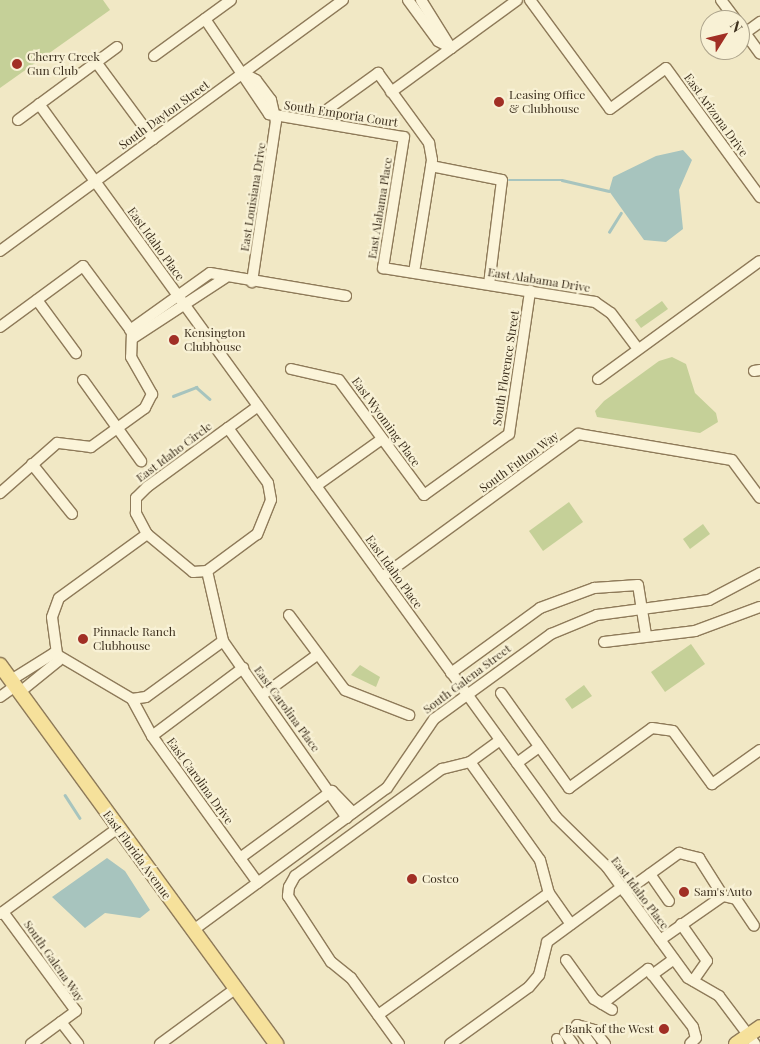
<!DOCTYPE html>
<html>
<head>
<meta charset="utf-8">
<style>
  body { margin:0 }
  #map { position:relative; width:760px; height:1044px; overflow:hidden; background:#f1e8c5; font-family:"Playfair Display",serif }
  div>[style] { position:absolute }
  .green>* { inset:0; background:#c5d098 }
  .water>* { inset:0; background:#a7c4be }
  .stream>* { height:2.5px; margin:-1.25px; padding:0 1.25px; transform-origin:1.25px; border-radius:1.25px; background:#a7c4be }
  .roads { filter:drop-shadow(1px 0 #8e7a59) drop-shadow(-1px 0 #8e7a59) drop-shadow(0 1px #8e7a59) drop-shadow(0 -1px #8e7a59) }
  .minor>* { height:10px; margin:-5px; padding:0 5px; transform-origin:5px; border-radius:5px; background:#fbf4d9 }
  .major>* { height:14px; margin:-7px; padding:0 7px; transform-origin:7px; border-radius:7px; background:#f6e19b }
  .dots>* { width:14px; height:14px; translate:-50% -50%; box-sizing:border-box; border:2px solid #f8f1d5; border-radius:50% }
  span { translate:-50% -50%; white-space:nowrap; text-align:center; line-height:1.15; -webkit-text-stroke:4.5px #f8f1d5; paint-order:stroke }
  .poi-label { font-size:12px; color:#3d301e }
  .left { translate:0 -50%; text-align:left }
  .right { translate:-100% -50%; text-align:right }
  .street-label { font-size:12px; color:#3d301e }
  .north { position:absolute; left:700px; top:10px; width:50px; height:50px; box-sizing:border-box; background:#f8f1d5; border:1px solid #ada48c; border-radius:50%; rotate:54deg; font-size:14px; font-weight:700; line-height:20px; text-align:center; color:#3d301e }
  .north::after { content:''; display:block; margin:auto; width:18px; height:22px; background:#a12f25; clip-path:polygon(50% 0,100% 100%,50% 72%,0 100%) }
</style>
</head>
<body>
<div id="map">
  <div class="green">
    <div style="clip-path:polygon(0 0,103px 0,110px 10px,0 88px)"></div>
    <div style="clip-path:polygon(662px 301px,668px 309px,641px 328px,635px 320px)"></div>
    <div style="clip-path:polygon(672px 357px,686px 364px,695px 393px,716px 413px,718px 422px,700px 433px,597px 417px,595px 411px,604px 401px,659px 361px)"></div>
    <div style="clip-path:polygon(569px 502px,583px 522px,543px 551px,529px 531px)"></div>
    <div style="clip-path:polygon(703px 524px,710px 534px,690px 549px,683px 539px)"></div>
    <div style="clip-path:polygon(691px 644px,705px 664px,665px 692px,651px 672px)"></div>
    <div style="clip-path:polygon(360px 665px,380px 677px,376px 687px,351px 675px)"></div>
    <div style="clip-path:polygon(584px 685px,592px 696px,572px 709px,565px 699px)"></div>
  </div>
  <div class="water">
    <div style="clip-path:polygon(683px 150px,692px 160px,679px 190px,683px 229px,666px 242px,644px 240px,609px 191px,613px 177px,656px 156px)"></div>
    <div style="clip-path:polygon(107px 858px,125px 871px,150px 910px,140px 918px,105px 913px,85px 928px,52px 897px)"></div>
  </div>
  <div class="stream">
    <div style="left:509px;top:180px;width:53px"></div>
    <div style="left:562px;top:180px;width:48px;rotate:13.2deg"></div>
    <div style="left:609px;top:232px;width:22px;rotate:-58deg"></div>
    <div style="left:173px;top:396px;width:25px;rotate:-21deg"></div>
    <div style="left:196px;top:387px;width:18px;rotate:41deg"></div>
    <div style="left:65px;top:795px;width:27px;rotate:57deg"></div>
  </div>
  <div class="roads">
    <div class="minor">
      <div style="left:408px;top:0;width:51px;rotate:53.8deg"></div>
      <div style="left:438px;top:41px;width:15px;rotate:28deg"></div>
      <div style="left:421px;top:0;width:57px;rotate:58deg"></div>
      <div style="left:530px;top:0;width:135px;rotate:53.7deg"></div>
      <div style="left:610px;top:109px;width:69px;rotate:-36.2deg"></div>
      <div style="left:666px;top:68px;width:160px;rotate:53.9deg"></div>
      <div style="left:721px;top:0;width:25px;rotate:53deg"></div>
      <div style="left:205px;top:19px;width:115px;rotate:56deg"></div>
      <div style="left:269px;top:114px;width:137px;rotate:9.7deg"></div>
      <div style="left:404px;top:137px;width:133px;rotate:99.1deg"></div>
      <div style="left:383px;top:268px;width:215px;rotate:9.1deg"></div>
      <div style="left:595px;top:302px;width:19px;rotate:35deg"></div>
      <div style="left:611px;top:313px;width:45px;rotate:53.1deg"></div>
      <div style="left:740px;top:26px;width:34px;rotate:54deg"></div>
      <div style="left:745px;top:33px;width:19px;rotate:-36deg"></div>
      <div style="left:154px;top:56px;width:95px;rotate:-36deg"></div>
      <div style="left:96px;top:62px;width:96px;rotate:53.5deg"></div>
      <div style="left:243px;top:73px;width:15px;rotate:28deg"></div>
      <div style="left:256px;top:80px;width:25px;rotate:53deg"></div>
      <div style="left:271px;top:100px;width:22px;rotate:77deg"></div>
      <div style="left:276px;top:121px;width:163px;rotate:98.5deg"></div>
      <div style="left:391px;top:92px;width:156px;rotate:-36.1deg"></div>
      <div style="left:39px;top:104px;width:881px;rotate:54.05deg"></div>
      <div style="left:556px;top:817px;width:71px;rotate:44.4deg"></div>
      <div style="left:607px;top:867px;width:137px;rotate:53.9deg"></div>
      <div style="left:688px;top:978px;width:36px;rotate:30deg"></div>
      <div style="left:719px;top:996px;width:60px;rotate:53.1deg"></div>
      <div style="left:328px;top:109px;width:62px;rotate:-35.8deg"></div>
      <div style="left:378px;top:73px;width:87px;rotate:53.9deg"></div>
      <div style="left:429px;top:143px;width:17px;rotate:80deg"></div>
      <div style="left:432px;top:160px;width:114px;rotate:99.1deg"></div>
      <div style="left:18px;top:120px;width:123px;rotate:-36.4deg"></div>
      <div style="left:431px;top:166px;width:72px;rotate:11.2deg"></div>
      <div style="left:502px;top:180px;width:105px;rotate:97.1deg"></div>
      <div style="left:0;top:251px;width:425px;rotate:-36.2deg"></div>
      <div style="left:37px;top:300px;width:66px;rotate:53.7deg"></div>
      <div style="left:0;top:327px;width:103px;rotate:-36.3deg"></div>
      <div style="left:83px;top:266px;width:82px;rotate:53.4deg"></div>
      <div style="left:132px;top:332px;width:25px;rotate:92deg"></div>
      <div style="left:131px;top:357px;width:43px;rotate:60.4deg"></div>
      <div style="left:152px;top:394px;width:16px;rotate:117deg"></div>
      <div style="left:145px;top:408px;width:67px;rotate:144.2deg"></div>
      <div style="left:91px;top:447px;width:34px;rotate:-173deg"></div>
      <div style="left:57px;top:443px;width:76px;rotate:138.7deg"></div>
      <div style="left:130px;top:330px;width:98px;rotate:-35.5deg"></div>
      <div style="left:210px;top:273px;width:138px;rotate:9.6deg"></div>
      <div style="left:133px;top:338px;width:110px;rotate:-33.1deg"></div>
      <div style="left:291px;top:369px;width:49px;rotate:12.9deg"></div>
      <div style="left:339px;top:380px;width:143px;rotate:53.5deg"></div>
      <div style="left:424px;top:495px;width:105px;rotate:-35.7deg"></div>
      <div style="left:509px;top:434px;width:145px;rotate:-81.6deg"></div>
      <div style="left:754px;top:371px;width:6px;rotate:-9deg"></div>
      <div style="left:598px;top:379px;width:200px;rotate:-36.1deg"></div>
      <div style="left:83px;top:380px;width:100px;rotate:54.4deg"></div>
      <div style="left:228px;top:428px;width:68px;rotate:54deg"></div>
      <div style="left:268px;top:483px;width:17px;rotate:80deg"></div>
      <div style="left:271px;top:500px;width:37px;rotate:112deg"></div>
      <div style="left:257px;top:534px;width:62px;rotate:143.5deg"></div>
      <div style="left:207px;top:571px;width:14px;rotate:176deg"></div>
      <div style="left:193px;top:572px;width:60px;rotate:-140.4deg"></div>
      <div style="left:147px;top:534px;width:24px;rotate:-118deg"></div>
      <div style="left:136px;top:513px;width:15px;rotate:-90deg"></div>
      <div style="left:136px;top:498px;width:16px;rotate:-45deg"></div>
      <div style="left:147px;top:487px;width:100px;rotate:-36.1deg"></div>
      <div style="left:228px;top:428px;width:37px;rotate:-36deg"></div>
      <div style="left:32px;top:464px;width:64px;rotate:51.3deg"></div>
      <div style="left:316px;top:486px;width:81px;rotate:-35.5deg"></div>
      <div style="left:207px;top:571px;width:72px;rotate:77.1deg"></div>
      <div style="left:223px;top:641px;width:216px;rotate:55deg"></div>
      <div style="left:382px;top:577px;width:243px;rotate:-36.1deg"></div>
      <div style="left:578px;top:434px;width:156px;rotate:9.6deg"></div>
      <div style="left:732px;top:460px;width:47px;rotate:53.6deg"></div>
      <div style="left:289px;top:615px;width:94px;rotate:53.3deg"></div>
      <div style="left:345px;top:690px;width:69px;rotate:21.3deg"></div>
      <div style="left:604px;top:642px;width:92px;rotate:-6.9deg"></div>
      <div style="left:695px;top:631px;width:69px;rotate:-20.3deg"></div>
      <div style="left:451px;top:673px;width:110px;rotate:-36.1deg"></div>
      <div style="left:540px;top:608px;width:58px;rotate:-20.3deg"></div>
      <div style="left:594px;top:588px;width:44px;rotate:-3.9deg"></div>
      <div style="left:638px;top:585px;width:51px;rotate:80.9deg"></div>
      <div style="left:11px;top:680px;width:51px;rotate:-32.1deg"></div>
      <div style="left:54px;top:653px;width:91px;rotate:30.5deg"></div>
      <div style="left:132px;top:699px;width:42px;rotate:61.6deg"></div>
      <div style="left:152px;top:736px;width:181px;rotate:54.2deg"></div>
      <div style="left:20px;top:692px;width:49px;rotate:-39.2deg"></div>
      <div style="left:58px;top:661px;width:44px;rotate:-97.8deg"></div>
      <div style="left:52px;top:617px;width:20px;rotate:-70deg"></div>
      <div style="left:59px;top:598px;width:109px;rotate:-36deg"></div>
      <div style="left:501px;top:693px;width:117px;rotate:54.4deg"></div>
      <div style="left:569px;top:788px;width:102px;rotate:-35.9deg"></div>
      <div style="left:652px;top:728px;width:21px;rotate:8deg"></div>
      <div style="left:673px;top:731px;width:66px;rotate:53.7deg"></div>
      <div style="left:712px;top:784px;width:59px;rotate:-35.3deg"></div>
      <div style="left:262px;top:695px;width:68px;rotate:-36deg"></div>
      <div style="left:0;top:697px;width:19px;rotate:-36deg"></div>
      <div style="left:132px;top:699px;width:14px;rotate:-8deg"></div>
      <div style="left:146px;top:697px;width:95px;rotate:-36deg"></div>
      <div style="left:152px;top:736px;width:114px;rotate:-36.8deg"></div>
      <div style="left:470px;top:762px;width:120px;rotate:54.5deg"></div>
      <div style="left:540px;top:860px;width:34px;rotate:75deg"></div>
      <div style="left:517px;top:763px;width:27px;rotate:-36deg"></div>
      <div style="left:332px;top:791px;width:30px;rotate:46deg"></div>
      <div style="left:240px;top:858px;width:114px;rotate:-36.1deg"></div>
      <div style="left:650px;top:874px;width:33px;rotate:55deg"></div>
      <div style="left:625px;top:892px;width:67px;rotate:-35.8deg"></div>
      <div style="left:679px;top:853px;width:21px;rotate:14deg"></div>
      <div style="left:699px;top:858px;width:45px;rotate:57.7deg"></div>
      <div style="left:3px;top:912px;width:123px;rotate:53.6deg"></div>
      <div style="left:76px;top:1011px;width:56px;rotate:143.7deg"></div>
      <div style="left:0;top:914px;width:146px;rotate:-36.1deg"></div>
      <div style="left:681px;top:924px;width:45px;rotate:54.9deg"></div>
      <div style="left:707px;top:961px;width:24px;rotate:125deg"></div>
      <div style="left:192px;top:931px;width:242px;rotate:-36.3deg"></div>
      <div style="left:387px;top:788px;width:83px;rotate:-55.7deg"></div>
      <div style="left:434px;top:719px;width:145px;rotate:-36deg"></div>
      <div style="left:551px;top:634px;width:50px;rotate:-22.4deg"></div>
      <div style="left:597px;top:615px;width:113px;rotate:-7.6deg"></div>
      <div style="left:709px;top:600px;width:58px;rotate:-27.9deg"></div>
      <div style="left:660px;top:940px;width:77px;rotate:-34.9deg"></div>
      <div style="left:723px;top:896px;width:13px;rotate:13deg"></div>
      <div style="left:736px;top:899px;width:32px;rotate:56deg"></div>
      <div style="left:566px;top:960px;width:48px;rotate:54.3deg"></div>
      <div style="left:594px;top:999px;width:21px;rotate:31deg"></div>
      <div style="left:652px;top:975px;width:27px;rotate:-36deg"></div>
      <div style="left:602px;top:1004px;width:58px;rotate:-37.3deg"></div>
      <div style="left:648px;top:969px;width:73px;rotate:52.2deg"></div>
      <div style="left:693px;top:1027px;width:11px;rotate:75deg"></div>
      <div style="left:696px;top:1038px;width:8px;rotate:135deg"></div>
      <div style="left:378px;top:1015px;width:210px;rotate:-35.5deg"></div>
      <div style="left:549px;top:893px;width:38px;rotate:55deg"></div>
      <div style="left:61px;top:1022px;width:28px;rotate:52deg"></div>
      <div style="left:577px;top:1025px;width:18px;rotate:16deg"></div>
      <div style="left:594px;top:1030px;width:18px;rotate:52deg"></div>
      <div style="left:577px;top:1025px;width:24px;rotate:54deg"></div>
      <div style="left:565px;top:1033px;width:14px;rotate:54deg"></div>
      <div style="left:557px;top:1039px;width:5px;rotate:68deg"></div>
      <div style="left:160px;top:1044px;width:93px;rotate:-36.3deg"></div>
      <div style="left:399px;top:1044px;width:82px;rotate:-126deg"></div>
      <div style="left:351px;top:978px;width:26px;rotate:-141deg"></div>
      <div style="left:331px;top:962px;width:79px;rotate:-123.1deg"></div>
      <div style="left:288px;top:896px;width:9px;rotate:-84deg"></div>
      <div style="left:289px;top:887px;width:13px;rotate:-61deg"></div>
      <div style="left:295px;top:876px;width:182px;rotate:-36.1deg"></div>
      <div style="left:442px;top:769px;width:29px;rotate:-14deg"></div>
      <div style="left:470px;top:762px;width:37px;rotate:-36deg"></div>
      <div style="left:450px;top:1044px;width:97px;rotate:-35.8deg"></div>
      <div style="left:529px;top:987px;width:16px;rotate:-50deg"></div>
      <div style="left:539px;top:975px;width:34px;rotate:-76deg"></div>
      <div style="left:547px;top:942px;width:93px;rotate:-36.3deg"></div>
    </div>
    <div class="major">
      <div style="left:0;top:665px;width:469px;rotate:53.9deg"></div>
      <div style="left:736px;top:1044px;width:29px;rotate:-35deg"></div>
    </div>
  </div>
  <div class="dots">
    <div style="left:17px;top:64px;background:#a12f25"></div>
    <div style="left:499px;top:102px;background:#a12f25"></div>
    <div style="left:174px;top:340px;background:#a12f25"></div>
    <div style="left:83px;top:639px;background:#a12f25"></div>
    <div style="left:412px;top:879px;background:#a12f25"></div>
    <div style="left:684px;top:892px;background:#a12f25"></div>
    <div style="left:664px;top:1029px;background:#a12f25"></div>
  </div>
  <div class="poi-label">
    <span class="left" style="left:27px;top:64px">Cherry Creek<br>Gun Club</span>
    <span class="left" style="left:509px;top:102px">Leasing Office<br>&amp; Clubhouse</span>
    <span class="left" style="left:184px;top:340px">Kensington<br>Clubhouse</span>
    <span class="left" style="left:93px;top:639px">Pinnacle Ranch<br>Clubhouse</span>
    <span class="left" style="left:422px;top:879px">Costco</span>
    <span class="left" style="left:694px;top:892px">Sam's Auto</span>
    <span class="right" style="left:654px;top:1029px">Bank of the West</span>
  </div>
  <div class="street-label">
    <span style="left:341px;top:114px;rotate:9deg">South Emporia Court</span>
    <span style="left:164px;top:115px;rotate:-36deg">South Dayton Street</span>
    <span style="left:716px;top:115px;rotate:54deg">East Arizona Drive</span>
    <span style="left:253px;top:197px;rotate:-81deg">East Louisiana Drive</span>
    <span style="left:380px;top:208px;rotate:-81deg">East Alabama Place</span>
    <span style="left:156px;top:244px;rotate:54deg">East Idaho Place</span>
    <span style="left:539px;top:280px;rotate:9deg">East Alabama Drive</span>
    <span style="left:506px;top:368px;rotate:-81deg">South Florence Street</span>
    <span style="left:386px;top:422px;rotate:54deg">East Wyoming Place</span>
    <span style="left:174px;top:452px;rotate:-37deg">East Idaho Circle</span>
    <span style="left:519px;top:462px;rotate:-36deg">South Fulton Way</span>
    <span style="left:394px;top:572px;rotate:54deg">East Idaho Place</span>
    <span style="left:467px;top:679px;rotate:-37deg">South Galena Street</span>
    <span style="left:287px;top:709px;rotate:54deg">East Carolina Place</span>
    <span style="left:200px;top:781px;rotate:54deg">East Carolina Drive</span>
    <span style="left:137px;top:855px;rotate:54deg">East Florida Avenue</span>
    <span style="left:640px;top:893px;rotate:53deg">East Idaho Place</span>
    <span style="left:54px;top:961px;rotate:55deg">South Galena Way</span>
  </div>
  <div class="north">N</div>
</div>
</body>
</html>
